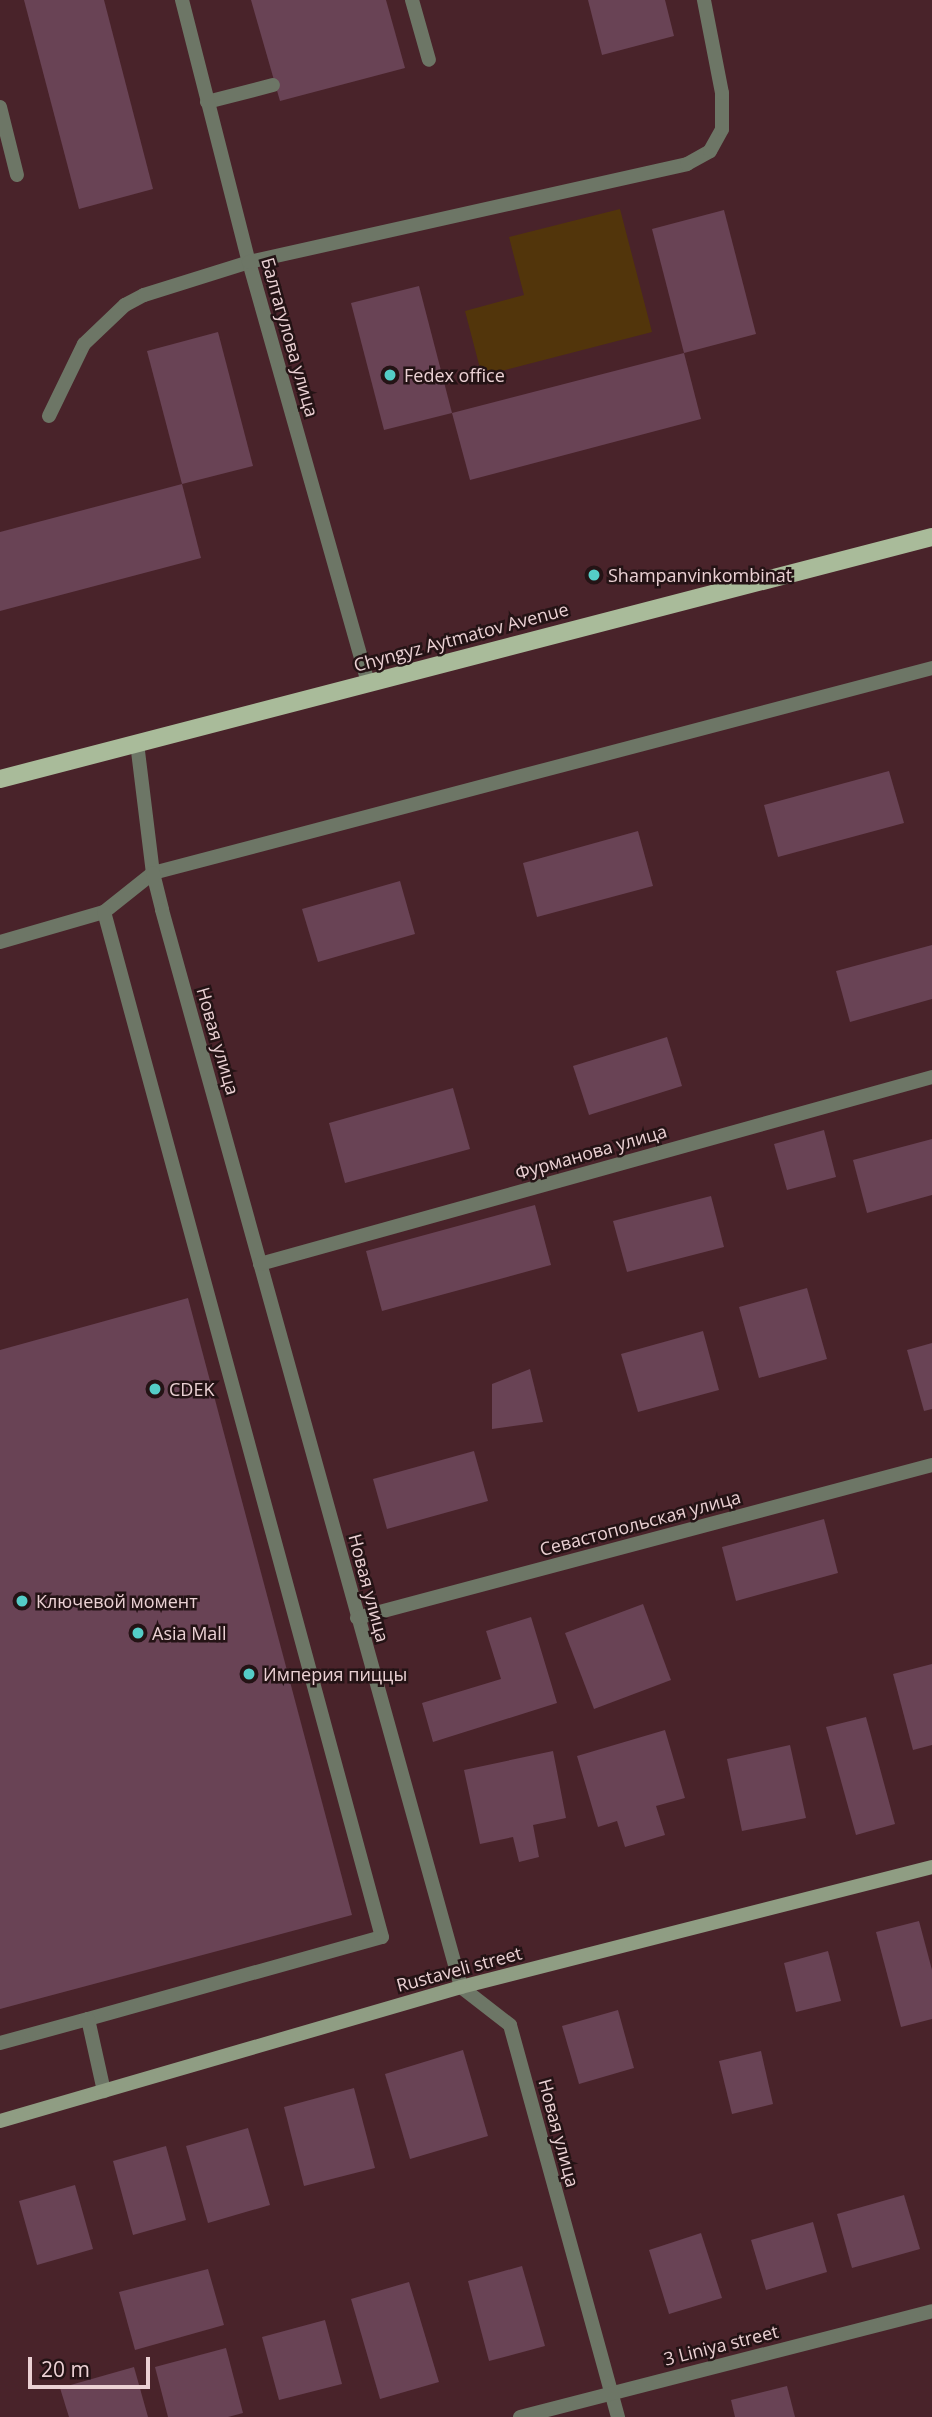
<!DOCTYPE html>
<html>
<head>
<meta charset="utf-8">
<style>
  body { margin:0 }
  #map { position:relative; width:932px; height:2417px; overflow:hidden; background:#49232a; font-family:"Open Sans",sans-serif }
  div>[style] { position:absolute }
  .green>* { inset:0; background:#52350b }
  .building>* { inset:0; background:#694355 }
  .lane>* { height:14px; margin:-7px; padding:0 7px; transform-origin:7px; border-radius:7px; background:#6d7666 }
  .street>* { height:14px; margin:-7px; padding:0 7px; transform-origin:7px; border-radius:7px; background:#6d7666 }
  .secondary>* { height:14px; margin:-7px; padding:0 7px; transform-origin:7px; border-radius:7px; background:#8f9d83 }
  .primary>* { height:18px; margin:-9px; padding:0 9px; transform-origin:9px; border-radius:9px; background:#a9bb9a }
  .dots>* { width:19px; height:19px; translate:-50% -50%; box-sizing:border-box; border:4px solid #241315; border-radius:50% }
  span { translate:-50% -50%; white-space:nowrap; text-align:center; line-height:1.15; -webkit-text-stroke:5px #241315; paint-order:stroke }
  .street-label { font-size:18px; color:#ebd1d4 }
  .poi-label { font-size:18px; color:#ebd1d4 }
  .left { translate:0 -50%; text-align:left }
  .scale { position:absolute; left:28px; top:2357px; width:122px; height:32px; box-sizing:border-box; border:4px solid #ebd1d4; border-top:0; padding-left:9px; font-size:21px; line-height:24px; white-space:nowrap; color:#ebd1d4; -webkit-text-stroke:5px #241315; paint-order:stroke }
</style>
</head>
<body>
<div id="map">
  <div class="green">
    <div style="clip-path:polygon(620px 209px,652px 332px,482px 376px,465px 311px,524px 295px,509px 237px)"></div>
  </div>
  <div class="building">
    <div style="clip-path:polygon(24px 0,104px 0,153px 189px,79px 209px)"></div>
    <div style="clip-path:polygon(251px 0,386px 0,405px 68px,280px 101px)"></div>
    <div style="clip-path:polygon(588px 0,665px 0,674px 36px,602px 55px)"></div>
    <div style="clip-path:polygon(724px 210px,756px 334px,684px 353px,652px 229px)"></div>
    <div style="clip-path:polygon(419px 286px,452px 413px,384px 430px,351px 303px)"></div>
    <div style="clip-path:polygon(218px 332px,253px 466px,182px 484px,147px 351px)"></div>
    <div style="clip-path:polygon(684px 353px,701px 419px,470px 480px,452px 413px)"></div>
    <div style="clip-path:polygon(182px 484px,201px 558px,0 611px,0 532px)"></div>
    <div style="clip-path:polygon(889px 771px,904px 823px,778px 857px,764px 805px)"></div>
    <div style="clip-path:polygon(638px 831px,653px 886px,537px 917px,523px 863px)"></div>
    <div style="clip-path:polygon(400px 881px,415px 934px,318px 962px,302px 909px)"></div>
    <div style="clip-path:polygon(932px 945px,932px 999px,850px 1022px,836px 971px)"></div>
    <div style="clip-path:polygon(667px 1037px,682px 1086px,589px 1115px,573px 1066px)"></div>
    <div style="clip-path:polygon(453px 1088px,470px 1149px,345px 1183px,329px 1123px)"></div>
    <div style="clip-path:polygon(824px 1130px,836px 1177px,787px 1190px,774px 1144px)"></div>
    <div style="clip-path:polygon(932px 1139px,932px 1195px,867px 1213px,853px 1160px)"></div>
    <div style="clip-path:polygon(711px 1196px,724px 1247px,627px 1272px,613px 1221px)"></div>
    <div style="clip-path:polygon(535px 1205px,551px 1265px,382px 1311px,366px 1251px)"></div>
    <div style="clip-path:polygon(807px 1288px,827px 1359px,759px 1378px,739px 1307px)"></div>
    <div style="clip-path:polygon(188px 1298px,352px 1915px,0 2009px,0 1350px)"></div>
    <div style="clip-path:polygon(703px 1331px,719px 1390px,638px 1412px,621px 1354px)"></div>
    <div style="clip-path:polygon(932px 1343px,932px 1409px,924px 1411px,907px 1350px)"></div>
    <div style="clip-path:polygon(530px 1369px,543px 1422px,492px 1429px,492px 1384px)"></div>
    <div style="clip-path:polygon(474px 1451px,488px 1501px,387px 1529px,373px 1479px)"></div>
    <div style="clip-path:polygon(824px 1519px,838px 1573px,736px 1601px,722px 1547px)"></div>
    <div style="clip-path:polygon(643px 1604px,671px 1680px,594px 1709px,565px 1633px)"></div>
    <div style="clip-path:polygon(531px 1617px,557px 1703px,433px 1742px,422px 1703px,501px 1679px,486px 1631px)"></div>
    <div style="clip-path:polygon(932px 1664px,932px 1745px,913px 1750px,893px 1674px)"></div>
    <div style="clip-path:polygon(866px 1717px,895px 1824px,856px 1835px,826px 1727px)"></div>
    <div style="clip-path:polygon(665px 1730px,685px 1798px,656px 1806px,665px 1835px,625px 1847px,617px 1821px,598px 1827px,577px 1756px)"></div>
    <div style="clip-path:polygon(790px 1745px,806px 1818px,742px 1831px,727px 1759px)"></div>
    <div style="clip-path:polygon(553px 1751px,566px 1818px,533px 1825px,539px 1857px,519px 1862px,513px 1837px,480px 1844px,464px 1770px)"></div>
    <div style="clip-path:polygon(919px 1921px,932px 1970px,932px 2019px,901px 2027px,876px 1932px)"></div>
    <div style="clip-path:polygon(828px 1951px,841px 2001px,796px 2012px,784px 1963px)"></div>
    <div style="clip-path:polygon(618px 2010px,634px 2068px,579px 2084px,562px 2026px)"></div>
    <div style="clip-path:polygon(463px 2050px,488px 2136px,410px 2159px,385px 2074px)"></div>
    <div style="clip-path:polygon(761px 2051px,773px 2104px,732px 2114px,719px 2061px)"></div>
    <div style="clip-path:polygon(354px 2088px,375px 2168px,304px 2186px,284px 2107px)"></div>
    <div style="clip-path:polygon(248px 2128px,270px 2205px,208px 2223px,186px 2146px)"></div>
    <div style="clip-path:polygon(166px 2146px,186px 2220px,133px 2235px,113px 2161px)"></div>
    <div style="clip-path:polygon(75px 2185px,93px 2249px,37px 2265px,19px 2201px)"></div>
    <div style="clip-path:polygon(904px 2195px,920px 2249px,852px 2268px,837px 2214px)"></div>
    <div style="clip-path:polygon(813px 2222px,827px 2272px,766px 2290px,751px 2240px)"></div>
    <div style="clip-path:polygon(701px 2233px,722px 2298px,669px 2314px,649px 2250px)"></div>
    <div style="clip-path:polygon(522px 2266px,545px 2346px,489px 2361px,468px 2281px)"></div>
    <div style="clip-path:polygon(208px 2269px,224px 2325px,135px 2350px,119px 2292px)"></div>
    <div style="clip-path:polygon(409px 2282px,439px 2382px,380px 2399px,351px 2299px)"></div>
    <div style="clip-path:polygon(325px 2320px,342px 2384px,279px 2400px,262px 2337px)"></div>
    <div style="clip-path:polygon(226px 2348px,243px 2413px,228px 2417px,168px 2417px,155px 2367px)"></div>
    <div style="clip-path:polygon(134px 2367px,148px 2417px,69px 2417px,60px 2388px)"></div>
    <div style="clip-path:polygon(787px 2386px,795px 2417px,735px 2417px,731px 2400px)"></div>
  </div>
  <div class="lane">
    <div style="left:412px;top:0;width:62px;rotate:74.2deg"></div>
    <div style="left:207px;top:102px;width:68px;rotate:-14.4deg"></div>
    <div style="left:0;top:107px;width:70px;rotate:76deg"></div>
    <div style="left:49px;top:416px;width:80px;rotate:-64.1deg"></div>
    <div style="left:84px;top:344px;width:57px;rotate:-43.6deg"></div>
    <div style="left:125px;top:305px;width:21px;rotate:-28deg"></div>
    <div style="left:144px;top:295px;width:110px;rotate:-17.4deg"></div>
    <div style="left:0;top:942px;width:108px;rotate:-16.1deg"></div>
    <div style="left:104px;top:912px;width:63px;rotate:-38.5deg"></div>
    <div style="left:153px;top:873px;width:806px;rotate:-14.74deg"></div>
    <div style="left:88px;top:2019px;width:305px;rotate:-15.6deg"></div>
    <div style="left:382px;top:1937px;width:1062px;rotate:-105.17deg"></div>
    <div style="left:0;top:2043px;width:91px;rotate:-15.3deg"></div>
    <div style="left:88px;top:2019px;width:74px;rotate:77.5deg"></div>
  </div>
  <div class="street">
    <div style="left:182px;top:0;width:270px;rotate:75.7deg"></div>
    <div style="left:249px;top:262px;width:437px;rotate:74.2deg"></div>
    <div style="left:249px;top:262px;width:449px;rotate:-12.6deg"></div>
    <div style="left:687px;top:164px;width:26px;rotate:-29deg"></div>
    <div style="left:710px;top:151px;width:25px;rotate:-61deg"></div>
    <div style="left:722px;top:129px;width:36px;rotate:-90deg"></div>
    <div style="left:722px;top:93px;width:95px;rotate:-101deg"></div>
    <div style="left:137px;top:743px;width:131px;rotate:83deg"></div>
    <div style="left:153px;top:873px;width:38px;rotate:76deg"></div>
    <div style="left:162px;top:910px;width:1118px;rotate:74.48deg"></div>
    <div style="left:461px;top:1987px;width:62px;rotate:37.8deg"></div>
    <div style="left:510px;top:2025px;width:407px;rotate:74.6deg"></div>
    <div style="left:260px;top:1264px;width:698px;rotate:-15.55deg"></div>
    <div style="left:357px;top:1618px;width:595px;rotate:-14.9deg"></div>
    <div style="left:520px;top:2417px;width:425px;rotate:-14.4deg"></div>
  </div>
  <div class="secondary">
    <div style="left:0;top:2121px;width:480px;rotate:-16.2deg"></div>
    <div style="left:461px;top:1987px;width:486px;rotate:-14.3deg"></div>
  </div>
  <div class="primary">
    <div style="left:0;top:779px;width:963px;rotate:-14.56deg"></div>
  </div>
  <div class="dots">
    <div style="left:390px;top:375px;background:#54cdc7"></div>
    <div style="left:594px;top:575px;background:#54cdc7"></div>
    <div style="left:155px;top:1389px;background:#54cdc7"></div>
    <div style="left:22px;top:1601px;background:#54cdc7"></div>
    <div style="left:138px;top:1633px;background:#54cdc7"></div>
    <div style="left:249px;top:1674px;background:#54cdc7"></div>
  </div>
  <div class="street-label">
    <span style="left:290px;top:337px;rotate:74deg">Балтагулова улица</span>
    <span style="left:461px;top:637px;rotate:-15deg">Chyngyz Aytmatov Avenue</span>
    <span style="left:218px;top:1041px;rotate:74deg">Новая улица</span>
    <span style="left:591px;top:1152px;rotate:-16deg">Фурманова улица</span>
    <span style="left:640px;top:1523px;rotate:-15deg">Севастопольская улица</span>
    <span style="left:369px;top:1588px;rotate:75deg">Новая улица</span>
    <span style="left:459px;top:1969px;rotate:-15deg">Rustaveli street</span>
    <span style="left:559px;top:2133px;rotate:75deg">Новая улица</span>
    <span style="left:721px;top:2345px;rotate:-14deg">3 Liniya street</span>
  </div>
  <div class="poi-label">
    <span class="left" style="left:404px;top:375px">Fedex office</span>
    <span class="left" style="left:608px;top:575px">Shampanvinkombinat</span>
    <span class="left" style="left:169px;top:1389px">CDEK</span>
    <span class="left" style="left:36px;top:1601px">Ключевой момент</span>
    <span class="left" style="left:152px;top:1633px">Asia Mall</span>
    <span class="left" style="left:263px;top:1674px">Империя пиццы</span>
  </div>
  <div class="scale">20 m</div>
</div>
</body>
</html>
